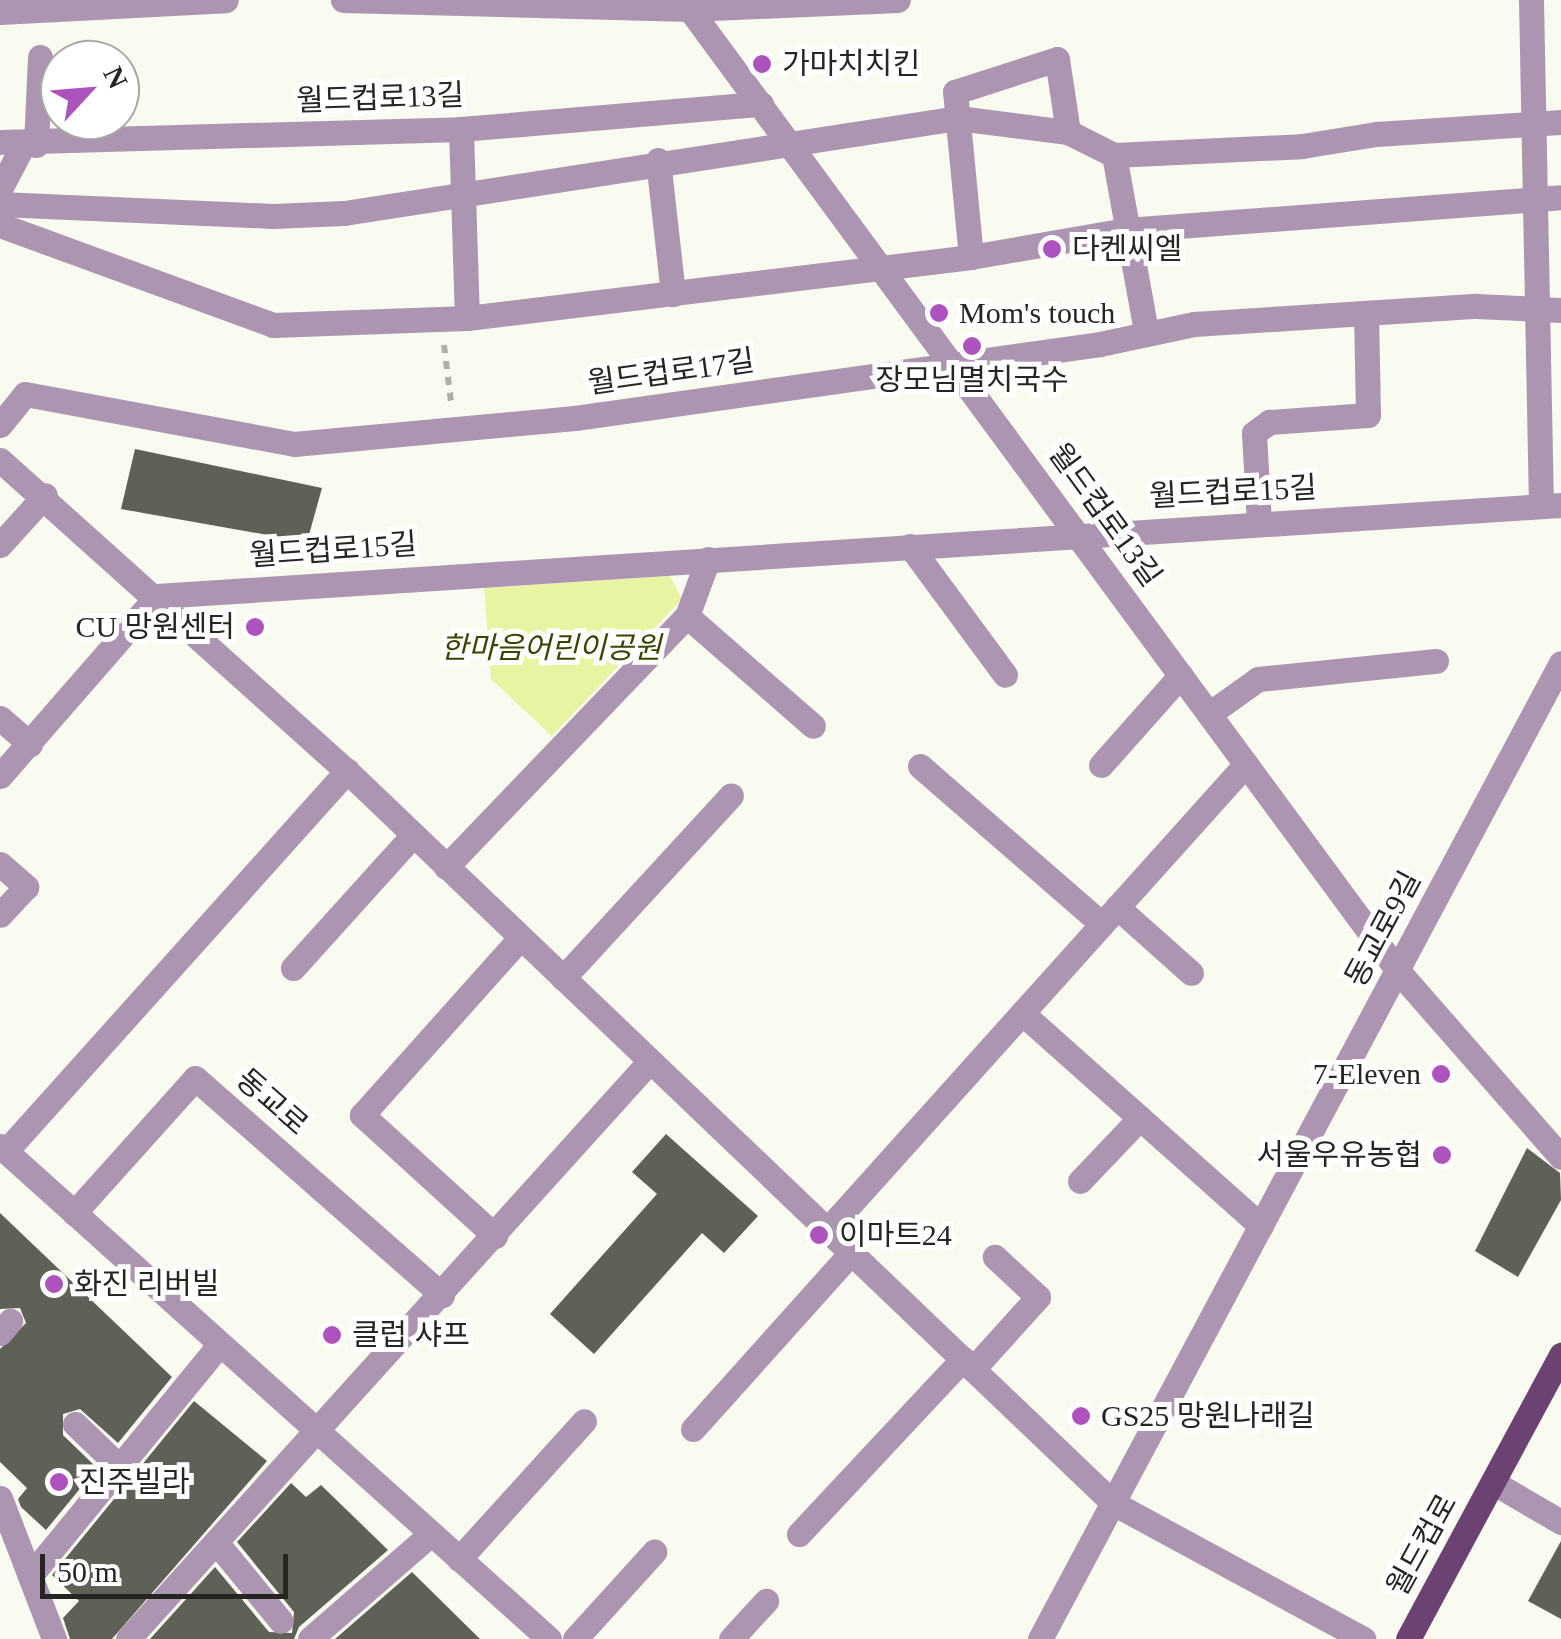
<!DOCTYPE html>
<html>
<head>
<meta charset="utf-8">
<style>
  body { margin:0 }
  #map { position:relative; width:1561px; height:1639px; overflow:hidden; background:#f9fbf1; font-family:"Times New Roman","Noto Sans KR",serif }
  div>[style] { position:absolute }
  .green>* { inset:0; background:#e8f4a1 }
  .building>* { inset:0; background:#5f6058 }
  .path>* { height:6px; margin-top:-3px; transform-origin:0; background:repeating-linear-gradient(90deg,#aeb0a8 0 8px,transparent 0 16px) }
  .minor>* { height:25px; margin:-12.5px; padding:0 12.5px; transform-origin:12.5px; border-radius:12.5px; background:#ac95b0 }
  .major>* { height:25px; margin:-12.5px; padding:0 12.5px; transform-origin:12.5px; border-radius:12.5px; background:#6b4272 }
  .dots>* { width:28px; height:28px; translate:-50% -50%; box-sizing:border-box; border:5px solid #fff; border-radius:50% }
  span { translate:-50% -50%; white-space:nowrap; text-align:center; line-height:1.15; -webkit-text-stroke:10px #fff; paint-order:stroke }
  .poi-label { font-size:30px; color:#252622 }
  .left { translate:0 -50%; text-align:left }
  .right { translate:-100% -50%; text-align:right }
  .street-label { font-size:30px; color:#252622 }
  .park-label { font-size:30px; color:#3d4201; font-style:italic }
  .north { position:absolute; left:40px; top:40px; width:100px; height:100px; box-sizing:border-box; background:#fff; border:2px solid #a8a8a7; border-radius:50%; rotate:64deg; font-size:28px; font-weight:700; line-height:40px; text-align:center; color:#252622 }
  .north::after { content:''; display:block; margin:auto; width:35px; height:45px; background:#ad53be; clip-path:polygon(50% 0,100% 100%,50% 72%,0 100%) }
  .scale { position:absolute; left:40px; top:1554px; width:248px; height:45px; box-sizing:border-box; border:5px solid #252622; border-top:0; padding-left:12px; font-size:30px; line-height:35px; white-space:nowrap; color:#252622; -webkit-text-stroke:8px #fff; paint-order:stroke }
</style>
</head>
<body>
<div id="map">
  <div class="green">
    <div style="clip-path:polygon(670px 576px,682px 599px,552px 736px,491px 679px,484px 588px)"></div>
  </div>
  <div class="building">
    <div style="clip-path:polygon(135px 449px,322px 488px,307px 542px,121px 509px)"></div>
    <div style="clip-path:polygon(666px 1134px,758px 1216px,724px 1253px,702px 1233px,594px 1354px,550px 1314px,657px 1194px,632px 1172px)"></div>
    <div style="clip-path:polygon(1527px 1148px,1560px 1173px,1561px 1200px,1518px 1277px,1475px 1251px)"></div>
    <div style="clip-path:polygon(0 1213px,172px 1377px,118px 1443px,80px 1409px,63px 1414px,63px 1435px,97px 1468px,46px 1530px,21px 1507px,18px 1499px,27px 1488px,0 1462px,0 1349px,26px 1323px,20px 1308px,0 1309px)"></div>
    <div style="clip-path:polygon(194px 1401px,267px 1461px,112px 1639px,70px 1639px,63px 1618px,79px 1601px,52px 1575px)"></div>
    <div style="clip-path:polygon(291px 1483px,306px 1497px,321px 1485px,388px 1550px,299px 1627px,294px 1639px,150px 1639px,215px 1567px,269px 1632px,292px 1633px,294px 1612px,237px 1542px)"></div>
    <div style="clip-path:polygon(1561px 1541px,1561px 1619px,1528px 1601px)"></div>
    <div style="clip-path:polygon(412px 1572px,480px 1639px,335px 1639px)"></div>
  </div>
  <div class="path">
    <div style="left:444px;top:345px;width:57px;rotate:83deg"></div>
  </div>
  <div class="minor">
    <div style="left:343px;top:0;width:347px;rotate:1.5deg"></div>
    <div style="left:690px;top:9px;width:208px;rotate:-2.5deg"></div>
    <div style="left:683px;top:0;width:1206px;rotate:53.63deg"></div>
    <div style="left:1398px;top:971px;width:247px;rotate:48.8deg"></div>
    <div style="left:1531px;top:0;width:506px;rotate:88.87deg"></div>
    <div style="left:0;top:12px;width:226px;rotate:-3deg"></div>
    <div style="left:461px;top:129px;width:189px;rotate:88.2deg"></div>
    <div style="left:0;top:142px;width:461px;rotate:-1.6deg"></div>
    <div style="left:461px;top:129px;width:301px;rotate:-4.8deg"></div>
    <div style="left:36px;top:145px;width:88px;rotate:-87.4deg"></div>
    <div style="left:1114px;top:155px;width:179px;rotate:79.7deg"></div>
    <div style="left:658px;top:160px;width:135px;rotate:83.6deg"></div>
    <div style="left:0;top:189px;width:50px;rotate:-62.4deg"></div>
    <div style="left:0;top:204px;width:273px;rotate:2.5deg"></div>
    <div style="left:273px;top:216px;width:71px;rotate:-2.4deg"></div>
    <div style="left:344px;top:213px;width:621px;rotate:-8.8deg"></div>
    <div style="left:958px;top:118px;width:111px;rotate:7.3deg"></div>
    <div style="left:1068px;top:132px;width:51px;rotate:26.6deg"></div>
    <div style="left:1114px;top:155px;width:188px;rotate:-2.7deg"></div>
    <div style="left:1302px;top:146px;width:75px;rotate:-9.2deg"></div>
    <div style="left:1376px;top:134px;width:185px;rotate:-3.7deg"></div>
    <div style="left:0;top:225px;width:291px;rotate:20.1deg"></div>
    <div style="left:273px;top:325px;width:194px;rotate:-2.1deg"></div>
    <div style="left:467px;top:318px;width:508px;rotate:-6.9deg"></div>
    <div style="left:971px;top:257px;width:157px;rotate:-9.9deg"></div>
    <div style="left:1126px;top:230px;width:436px;rotate:-4.3deg"></div>
    <div style="left:971px;top:257px;width:166px;rotate:-95.5deg"></div>
    <div style="left:955px;top:92px;width:107px;rotate:-17.9deg"></div>
    <div style="left:1057px;top:59px;width:74px;rotate:81.4deg"></div>
    <div style="left:0;top:425px;width:40px;rotate:-51deg"></div>
    <div style="left:25px;top:394px;width:274px;rotate:10.5deg"></div>
    <div style="left:294px;top:444px;width:282px;rotate:-5.3deg"></div>
    <div style="left:575px;top:418px;width:530px;rotate:-8.02deg"></div>
    <div style="left:1100px;top:344px;width:96px;rotate:-12deg"></div>
    <div style="left:1194px;top:324px;width:283px;rotate:-3.7deg"></div>
    <div style="left:1476px;top:306px;width:85px;rotate:2.7deg"></div>
    <div style="left:0;top:460px;width:466px;rotate:41.9deg"></div>
    <div style="left:347px;top:771px;width:1060px;rotate:43.7deg"></div>
    <div style="left:1113px;top:1503px;width:285px;rotate:28.5deg"></div>
    <div style="left:1259px;top:523px;width:90px;rotate:-93.2deg"></div>
    <div style="left:1254px;top:433px;width:19px;rotate:-36deg"></div>
    <div style="left:1269px;top:422px;width:99px;rotate:-4deg"></div>
    <div style="left:1368px;top:415px;width:100px;rotate:-91.1deg"></div>
    <div style="left:0;top:545px;width:67px;rotate:-48deg"></div>
    <div style="left:910px;top:546px;width:160px;rotate:53.6deg"></div>
    <div style="left:708px;top:559px;width:61px;rotate:110.2deg"></div>
    <div style="left:687px;top:616px;width:167px;rotate:41.1deg"></div>
    <div style="left:1209px;top:714px;width:60px;rotate:-35.5deg"></div>
    <div style="left:1258px;top:679px;width:179px;rotate:-5.8deg"></div>
    <div style="left:0;top:718px;width:40px;rotate:41deg"></div>
    <div style="left:1101px;top:765px;width:120px;rotate:-48.4deg"></div>
    <div style="left:920px;top:766px;width:241px;rotate:41deg"></div>
    <div style="left:0;top:776px;width:239px;rotate:-48.9deg"></div>
    <div style="left:157px;top:596px;width:1407px;rotate:-3.71deg"></div>
    <div style="left:0;top:864px;width:35px;rotate:41deg"></div>
    <div style="left:26px;top:887px;width:38px;rotate:133deg"></div>
    <div style="left:446px;top:867px;width:348px;rotate:-46.2deg"></div>
    <div style="left:1117px;top:907px;width:99px;rotate:41.7deg"></div>
    <div style="left:293px;top:968px;width:179px;rotate:-47.9deg"></div>
    <div style="left:563px;top:978px;width:248px;rotate:-47.4deg"></div>
    <div style="left:1022px;top:1013px;width:320px;rotate:41.7deg"></div>
    <div style="left:0;top:1146px;width:738px;rotate:41.92deg"></div>
    <div style="left:6px;top:1151px;width:511px;rotate:-48.1deg"></div>
    <div style="left:1080px;top:1181px;width:87px;rotate:-46.4deg"></div>
    <div style="left:74px;top:1213px;width:181px;rotate:-48.1deg"></div>
    <div style="left:195px;top:1078px;width:329px;rotate:41.3deg"></div>
    <div style="left:828px;top:1229px;width:625px;rotate:-48.05deg"></div>
    <div style="left:495px;top:1236px;width:180px;rotate:-137.7deg"></div>
    <div style="left:362px;top:1115px;width:237px;rotate:-48.2deg"></div>
    <div style="left:0;top:1333px;width:16px;rotate:-50deg"></div>
    <div style="left:973px;top:1369px;width:97px;rotate:-47.9deg"></div>
    <div style="left:1038px;top:1297px;width:59px;rotate:-137.1deg"></div>
    <div style="left:75px;top:1424px;width:65px;rotate:43.8deg"></div>
    <div style="left:693px;top:1429px;width:238px;rotate:-48.1deg"></div>
    <div style="left:1494px;top:1483px;width:78px;rotate:30.2deg"></div>
    <div style="left:0;top:1498px;width:151px;rotate:69deg"></div>
    <div style="left:799px;top:1534px;width:240px;rotate:-46.9deg"></div>
    <div style="left:216px;top:1542px;width:102px;rotate:50.6deg"></div>
    <div style="left:459px;top:1559px;width:186px;rotate:-47.8deg"></div>
    <div style="left:30px;top:1576px;width:300px;rotate:-50.7deg"></div>
    <div style="left:128px;top:1639px;width:777px;rotate:-47.92deg"></div>
    <div style="left:310px;top:1639px;width:160px;rotate:-41deg"></div>
    <div style="left:575px;top:1639px;width:118px;rotate:-47.8deg"></div>
    <div style="left:731px;top:1639px;width:52px;rotate:-47.4deg"></div>
    <div style="left:1040px;top:1639px;width:1106px;rotate:-61.91deg"></div>
  </div>
  <div class="major">
    <div style="left:1408px;top:1639px;width:323px;rotate:-61.7deg"></div>
  </div>
  <div class="dots">
    <div style="left:762px;top:64px;background:#ad53be"></div>
    <div style="left:1052px;top:249px;background:#ad53be"></div>
    <div style="left:939px;top:313px;background:#ad53be"></div>
    <div style="left:972px;top:346px;background:#ad53be"></div>
    <div style="left:255px;top:627px;background:#ad53be"></div>
    <div style="left:1441px;top:1074px;background:#ad53be"></div>
    <div style="left:1442px;top:1155px;background:#ad53be"></div>
    <div style="left:819px;top:1235px;background:#ad53be"></div>
    <div style="left:54px;top:1284px;background:#ad53be"></div>
    <div style="left:332px;top:1335px;background:#ad53be"></div>
    <div style="left:1081px;top:1416px;background:#ad53be"></div>
    <div style="left:59px;top:1482px;background:#ad53be"></div>
  </div>
  <div class="poi-label">
    <span class="left" style="left:782px;top:64px">가마치치킨</span>
    <span class="left" style="left:1072px;top:249px">다켄씨엘</span>
    <span class="left" style="left:959px;top:313px">Mom's touch</span>
    <span style="left:972px;top:380px">장모님멸치국수</span>
    <span class="right" style="left:235px;top:627px">CU 망원센터</span>
    <span class="right" style="left:1421px;top:1074px">7-Eleven</span>
    <span class="right" style="left:1422px;top:1155px">서울우유농협</span>
    <span class="left" style="left:839px;top:1235px">이마트24</span>
    <span class="left" style="left:74px;top:1284px">화진 리버빌</span>
    <span class="left" style="left:352px;top:1335px">클럽 샤프</span>
    <span class="left" style="left:1101px;top:1416px">GS25 망원나래길</span>
    <span class="left" style="left:79px;top:1482px">진주빌라</span>
  </div>
  <div class="street-label">
    <span style="left:380px;top:98px;rotate:-2deg">월드컵로13길</span>
    <span style="left:671px;top:372px;rotate:-8deg">월드컵로17길</span>
    <span style="left:1233px;top:492px;rotate:-3deg">월드컵로15길</span>
    <span style="left:1105px;top:515px;rotate:54deg">월드컵로13길</span>
    <span style="left:333px;top:550px;rotate:-4deg">월드컵로15길</span>
    <span style="left:1383px;top:929px;rotate:-62deg">동교로9길</span>
    <span style="left:272px;top:1102px;rotate:41deg">동교로</span>
    <span style="left:1422px;top:1545px;rotate:-61deg">월드컵로</span>
  </div>
  <div class="park-label">
    <span style="left:551px;top:648px">한마음어린이공원</span>
  </div>
  <div class="north">N</div>
  <div class="scale">50 m</div>
</div>
</body>
</html>
